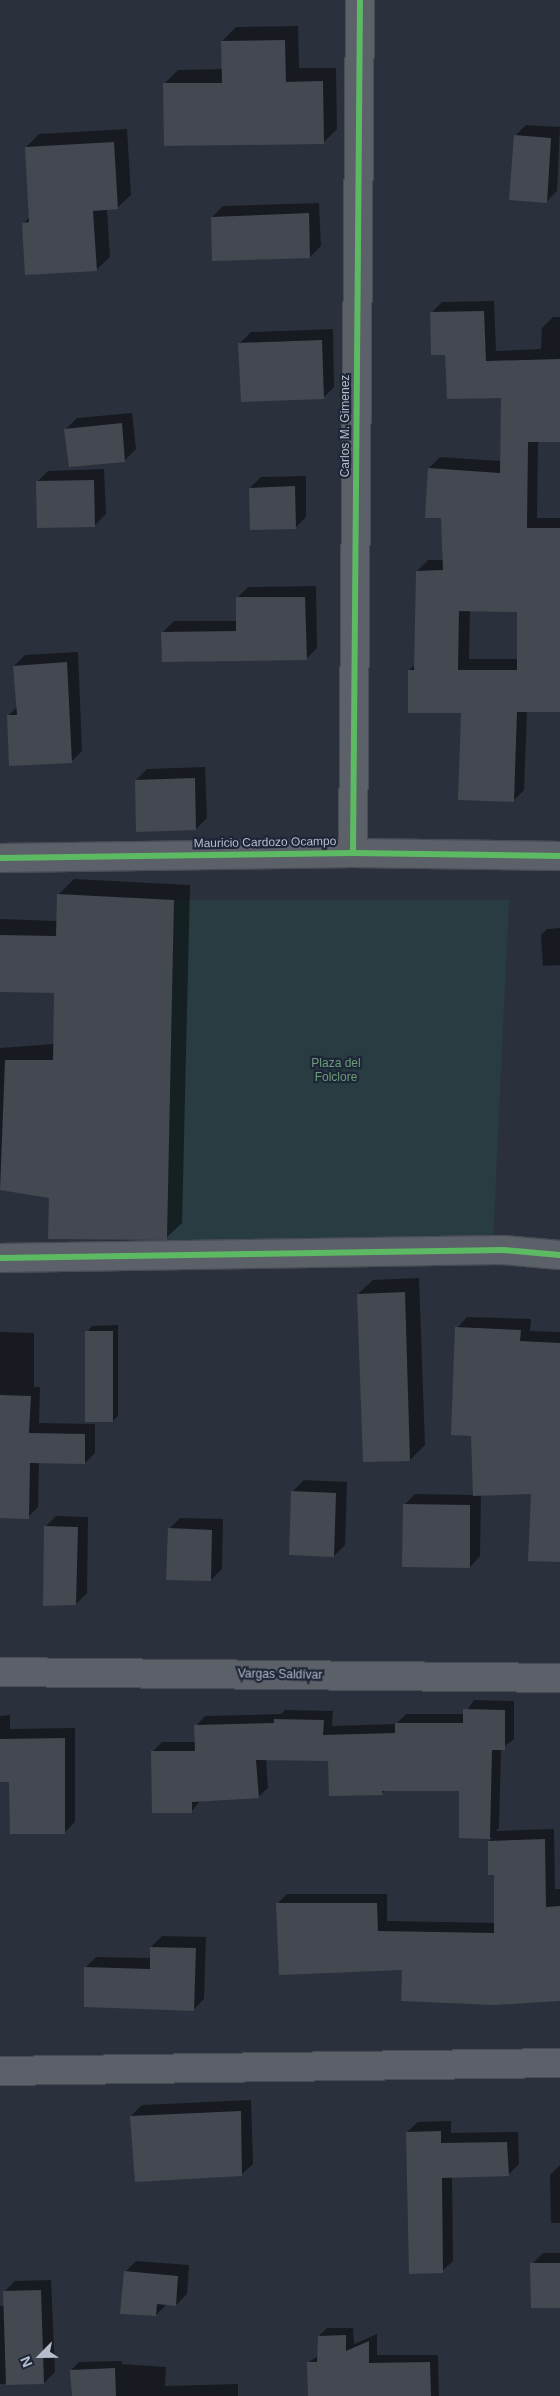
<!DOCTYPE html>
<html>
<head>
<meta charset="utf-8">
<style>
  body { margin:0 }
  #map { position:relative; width:560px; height:2396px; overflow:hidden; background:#2b313c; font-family:Helvetica,sans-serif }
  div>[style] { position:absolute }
  .green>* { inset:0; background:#283c42 }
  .shadow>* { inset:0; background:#0007 }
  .building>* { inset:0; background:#434851 }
  .roads { filter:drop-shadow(1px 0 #484c54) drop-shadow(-1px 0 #484c54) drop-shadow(0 1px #484c54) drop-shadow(0 -1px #484c54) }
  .minor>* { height:28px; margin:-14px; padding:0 14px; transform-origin:14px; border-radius:14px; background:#5c6068 }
  .cycleway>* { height:6px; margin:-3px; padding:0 3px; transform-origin:3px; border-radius:3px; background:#5cba63 }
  span { translate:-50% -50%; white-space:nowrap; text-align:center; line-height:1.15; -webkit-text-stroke:4.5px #1e2737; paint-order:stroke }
  .street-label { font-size:12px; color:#b6bdcc }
  .park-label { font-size:12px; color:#6c9d7a }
  .north { position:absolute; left:15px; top:2331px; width:50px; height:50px; -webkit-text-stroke:4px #1e2737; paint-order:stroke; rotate:247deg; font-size:14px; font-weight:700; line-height:20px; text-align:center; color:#b6bdcc }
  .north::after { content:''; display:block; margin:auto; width:18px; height:22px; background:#b6bdcc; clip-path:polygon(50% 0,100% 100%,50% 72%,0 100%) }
</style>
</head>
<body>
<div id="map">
  <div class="green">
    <div style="clip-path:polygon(174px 900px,509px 900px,493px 1242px,167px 1244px)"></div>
  </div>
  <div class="shadow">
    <div style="clip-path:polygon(298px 26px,299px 68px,336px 68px,337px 129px,323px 143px,164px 84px,178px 70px,223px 69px,222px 41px,236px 27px)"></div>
    <div style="clip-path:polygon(526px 125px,560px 127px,557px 191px,546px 202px,515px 136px)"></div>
    <div style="clip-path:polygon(127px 129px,131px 195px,117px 208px,107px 209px,110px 257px,96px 270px,24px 223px,30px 217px,26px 147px,39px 134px)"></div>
    <div style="clip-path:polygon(319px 203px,321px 246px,310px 257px,212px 217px,223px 206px)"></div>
    <div style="clip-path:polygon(evenodd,494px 301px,496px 351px,541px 349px,542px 328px,553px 317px,560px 317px,560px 441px,538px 441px,537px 518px,560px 518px,560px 711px,527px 710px,524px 790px,513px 801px,462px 712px,409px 670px,416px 664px,417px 571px,428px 560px,444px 560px,442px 517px,429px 468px,440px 457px,501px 461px,502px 397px,446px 354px,431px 313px,442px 302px,494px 301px,470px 610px,518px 610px,518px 659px,469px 659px,470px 610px)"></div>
    <div style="clip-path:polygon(333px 329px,334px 387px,323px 398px,240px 343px,251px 332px)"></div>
    <div style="clip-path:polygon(132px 413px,136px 449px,125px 460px,66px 429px,77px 418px)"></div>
    <div style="clip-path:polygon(104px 469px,106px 514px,95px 525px,37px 482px,48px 471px)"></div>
    <div style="clip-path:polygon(306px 476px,306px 517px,295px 528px,250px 488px,261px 477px)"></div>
    <div style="clip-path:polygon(316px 586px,317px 648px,306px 659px,163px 632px,174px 621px,237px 621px,237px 598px,248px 587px)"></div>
    <div style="clip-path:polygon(78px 652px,82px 751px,71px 762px,8px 716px,17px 707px,14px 666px,25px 655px)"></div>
    <div style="clip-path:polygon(205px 767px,207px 818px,196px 829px,136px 780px,147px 769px)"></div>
    <div style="clip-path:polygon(74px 879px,190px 885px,182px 1223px,166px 1238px,51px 1197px,0 1189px,0 1048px,54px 1044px,56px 992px,0 991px,0 919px,57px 921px,58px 895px)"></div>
    <div style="clip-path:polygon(560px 928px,560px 965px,543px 966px,541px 935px,547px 929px)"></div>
    <div style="clip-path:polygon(419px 1278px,425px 1445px,410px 1460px,358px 1294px,373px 1280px)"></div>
    <div style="clip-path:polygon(467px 1317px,531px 1319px,530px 1331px,560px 1332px,560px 1561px,532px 1493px,481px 1494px,480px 1556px,470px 1567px,404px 1505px,415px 1494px,474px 1495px,472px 1434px,457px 1328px)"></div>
    <div style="clip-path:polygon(118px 1325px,118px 1416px,113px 1421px,87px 1332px,92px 1326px)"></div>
    <div style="clip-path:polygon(0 1332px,34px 1333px,34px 1387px,40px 1387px,39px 1423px,95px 1424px,95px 1453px,85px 1463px,39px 1462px,38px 1507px,28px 1517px,0 1517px)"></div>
    <div style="clip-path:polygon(304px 1480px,347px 1482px,345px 1545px,334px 1556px,293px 1491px)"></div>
    <div style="clip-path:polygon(56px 1516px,88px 1517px,87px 1593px,76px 1604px,45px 1527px)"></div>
    <div style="clip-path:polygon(180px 1518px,223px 1519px,222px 1569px,211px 1580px,169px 1529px)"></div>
    <div style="clip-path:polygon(474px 1700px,514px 1701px,514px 1739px,501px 1749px,499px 1828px,496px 1831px,554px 1829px,555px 1889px,560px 1889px,560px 2000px,403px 1968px,277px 1904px,287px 1894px,387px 1894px,387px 1921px,496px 1923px,495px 1874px,489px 1841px,492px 1838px,460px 1837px,461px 1790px,386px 1790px,382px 1793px,329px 1760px,266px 1759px,268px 1788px,258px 1797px,201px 1800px,191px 1812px,152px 1752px,162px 1742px,196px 1742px,196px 1726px,205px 1716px,281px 1714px,285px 1710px,333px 1711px,332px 1726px,396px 1724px,406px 1714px,464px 1714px)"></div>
    <div style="clip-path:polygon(10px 1715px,10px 1729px,75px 1728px,75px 1822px,64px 1833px,11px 1780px,0 1780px,0 1716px)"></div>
    <div style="clip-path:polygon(162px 1936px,206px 1937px,204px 1999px,194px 2009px,85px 1968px,96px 1957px,151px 1958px,151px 1947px)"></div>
    <div style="clip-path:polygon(251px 2100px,253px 2164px,242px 2174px,131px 2116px,142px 2105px)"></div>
    <div style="clip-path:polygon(451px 2121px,451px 2133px,518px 2132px,519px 2164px,508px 2175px,452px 2176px,453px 2261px,442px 2271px,407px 2132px,418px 2122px)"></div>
    <div style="clip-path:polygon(560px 2165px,560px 2223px,551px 2223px,550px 2175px)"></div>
    <div style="clip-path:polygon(543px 2253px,560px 2253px,560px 2306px,532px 2264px)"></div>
    <div style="clip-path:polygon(136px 2261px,189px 2265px,187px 2294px,176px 2305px,167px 2304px,156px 2315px,125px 2272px)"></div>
    <div style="clip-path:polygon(51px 2280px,55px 2372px,44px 2383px,0 2384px,0 2306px,5px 2306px,4px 2292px,15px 2281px)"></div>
    <div style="clip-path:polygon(327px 2328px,353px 2328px,354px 2344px,377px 2334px,377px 2355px,438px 2355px,439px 2396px,309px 2396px,308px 2363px,319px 2355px,319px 2336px)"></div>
    <div style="clip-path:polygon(122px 2361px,122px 2364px,166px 2367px,165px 2386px,238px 2384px,238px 2396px,73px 2396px,71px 2370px,79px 2362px)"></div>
  </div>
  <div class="building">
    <div style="clip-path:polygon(285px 40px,286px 82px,323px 81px,324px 144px,164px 146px,163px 83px,222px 83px,221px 41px)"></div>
    <div style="clip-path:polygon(514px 135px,551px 138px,547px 203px,509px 200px)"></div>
    <div style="clip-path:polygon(114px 142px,118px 209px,93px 211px,97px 271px,25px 275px,22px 223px,29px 222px,25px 147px)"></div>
    <div style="clip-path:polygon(309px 213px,310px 258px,212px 261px,211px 217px)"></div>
    <div style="clip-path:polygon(evenodd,484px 311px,486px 361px,560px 359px,560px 442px,528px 442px,527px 528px,560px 528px,560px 712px,517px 712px,514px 802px,458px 800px,461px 713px,408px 713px,408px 670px,414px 670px,416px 571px,443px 570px,441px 518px,425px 518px,428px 468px,500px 473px,501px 398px,447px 399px,445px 355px,431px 355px,430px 312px,484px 311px,459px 611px,517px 612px,517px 670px,458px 670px,459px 611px)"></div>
    <div style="clip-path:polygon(322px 340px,324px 399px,241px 402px,238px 343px)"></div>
    <div style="clip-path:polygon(122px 423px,125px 462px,69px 467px,64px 429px)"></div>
    <div style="clip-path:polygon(94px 480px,95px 527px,37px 528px,36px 481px)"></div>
    <div style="clip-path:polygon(295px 486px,296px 529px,250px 530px,249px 488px)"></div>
    <div style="clip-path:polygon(236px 597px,305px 597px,307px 660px,162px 662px,161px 632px,236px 631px)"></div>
    <div style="clip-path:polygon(67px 662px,72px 763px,9px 766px,7px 715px,17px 715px,13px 666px)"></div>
    <div style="clip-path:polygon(195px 778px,196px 830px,136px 832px,135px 780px)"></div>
    <div style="clip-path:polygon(57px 894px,174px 900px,167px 1240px,48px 1239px,49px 1198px,0 1190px,5px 1060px,53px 1060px,54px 993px,0 992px,0 935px,56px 936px)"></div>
    <div style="clip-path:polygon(405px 1292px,410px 1461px,363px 1462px,357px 1294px)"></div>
    <div style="clip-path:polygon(455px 1327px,521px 1330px,520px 1341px,560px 1343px,560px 1562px,528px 1561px,531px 1494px,473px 1496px,471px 1436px,451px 1435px)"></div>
    <div style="clip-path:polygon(85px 1331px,113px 1331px,113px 1422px,85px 1422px)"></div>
    <div style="clip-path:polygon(0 1395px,31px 1396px,29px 1433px,85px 1434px,85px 1464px,30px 1463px,29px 1519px,0 1518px)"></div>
    <div style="clip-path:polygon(291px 1491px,336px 1493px,334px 1557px,289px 1555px)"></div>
    <div style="clip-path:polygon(403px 1504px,470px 1505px,470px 1568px,402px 1567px)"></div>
    <div style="clip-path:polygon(44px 1526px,78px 1527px,76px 1605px,43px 1606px)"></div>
    <div style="clip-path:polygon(168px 1528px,212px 1530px,211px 1581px,166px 1580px)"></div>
    <div style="clip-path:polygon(463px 1709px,505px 1710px,505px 1750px,492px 1750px,490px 1839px,459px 1838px,459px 1791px,382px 1791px,383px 1795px,329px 1796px,328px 1761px,256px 1760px,259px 1798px,192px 1802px,192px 1813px,152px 1813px,151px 1751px,195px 1751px,194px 1725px,274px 1723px,274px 1719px,324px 1720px,323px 1735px,395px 1733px,395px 1723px,463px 1723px)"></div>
    <div style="clip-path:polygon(65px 1738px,65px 1834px,10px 1834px,9px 1782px,0 1782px,0 1739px)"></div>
    <div style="clip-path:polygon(545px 1839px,546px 1907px,560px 1906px,560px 2001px,495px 2005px,401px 2001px,402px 1970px,279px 1975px,276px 1903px,377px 1903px,378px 1931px,494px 1933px,494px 1875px,488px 1875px,488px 1841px)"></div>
    <div style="clip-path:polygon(150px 1947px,196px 1948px,194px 2011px,84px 2007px,84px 1967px,150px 1969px)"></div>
    <div style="clip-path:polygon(241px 2111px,242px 2176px,135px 2182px,130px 2116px)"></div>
    <div style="clip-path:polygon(441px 2131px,441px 2143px,507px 2142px,509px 2176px,442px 2178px,443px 2273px,409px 2274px,406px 2132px)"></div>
    <div style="clip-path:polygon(530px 2263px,560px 2263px,560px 2308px,531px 2308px)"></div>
    <div style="clip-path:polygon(124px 2271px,178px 2276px,176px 2306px,157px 2304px,156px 2316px,120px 2314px)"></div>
    <div style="clip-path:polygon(41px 2290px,44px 2384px,6px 2385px,3px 2291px)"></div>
    <div style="clip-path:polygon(346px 2335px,346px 2351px,369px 2341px,369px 2363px,430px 2362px,431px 2396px,308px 2396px,307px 2362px,317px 2362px,318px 2336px)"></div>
    <div style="clip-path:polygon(115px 2368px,116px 2396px,72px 2396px,70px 2370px)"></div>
  </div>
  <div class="roads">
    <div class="minor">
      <div style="left:353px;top:853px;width:853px;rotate:-89.53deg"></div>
      <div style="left:0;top:858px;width:353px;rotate:-0.8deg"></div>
      <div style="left:353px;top:853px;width:207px;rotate:0.8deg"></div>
      <div style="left:0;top:1258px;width:503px;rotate:-0.91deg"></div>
      <div style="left:503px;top:1250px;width:57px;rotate:5deg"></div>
      <div style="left:0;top:1672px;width:560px;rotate:0.61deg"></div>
      <div style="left:0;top:2071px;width:560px;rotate:-0.82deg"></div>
    </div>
  </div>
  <div class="cycleway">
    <div style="left:353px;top:853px;width:853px;rotate:-89.53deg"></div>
    <div style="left:0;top:858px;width:353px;rotate:-0.8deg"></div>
    <div style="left:353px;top:853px;width:207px;rotate:0.8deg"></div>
    <div style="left:0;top:1258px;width:503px;rotate:-0.91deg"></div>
    <div style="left:503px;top:1250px;width:57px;rotate:5deg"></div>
  </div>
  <div class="street-label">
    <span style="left:346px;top:426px;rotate:-90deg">Carlos M. Gimenez</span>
    <span style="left:265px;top:843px;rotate:-1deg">Mauricio Cardozo Ocampo</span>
    <span style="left:280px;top:1675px;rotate:1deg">Vargas Saldívar</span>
  </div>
  <div class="park-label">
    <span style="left:336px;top:1071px">Plaza del<br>Folclore</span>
  </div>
  <div class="north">N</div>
</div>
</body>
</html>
